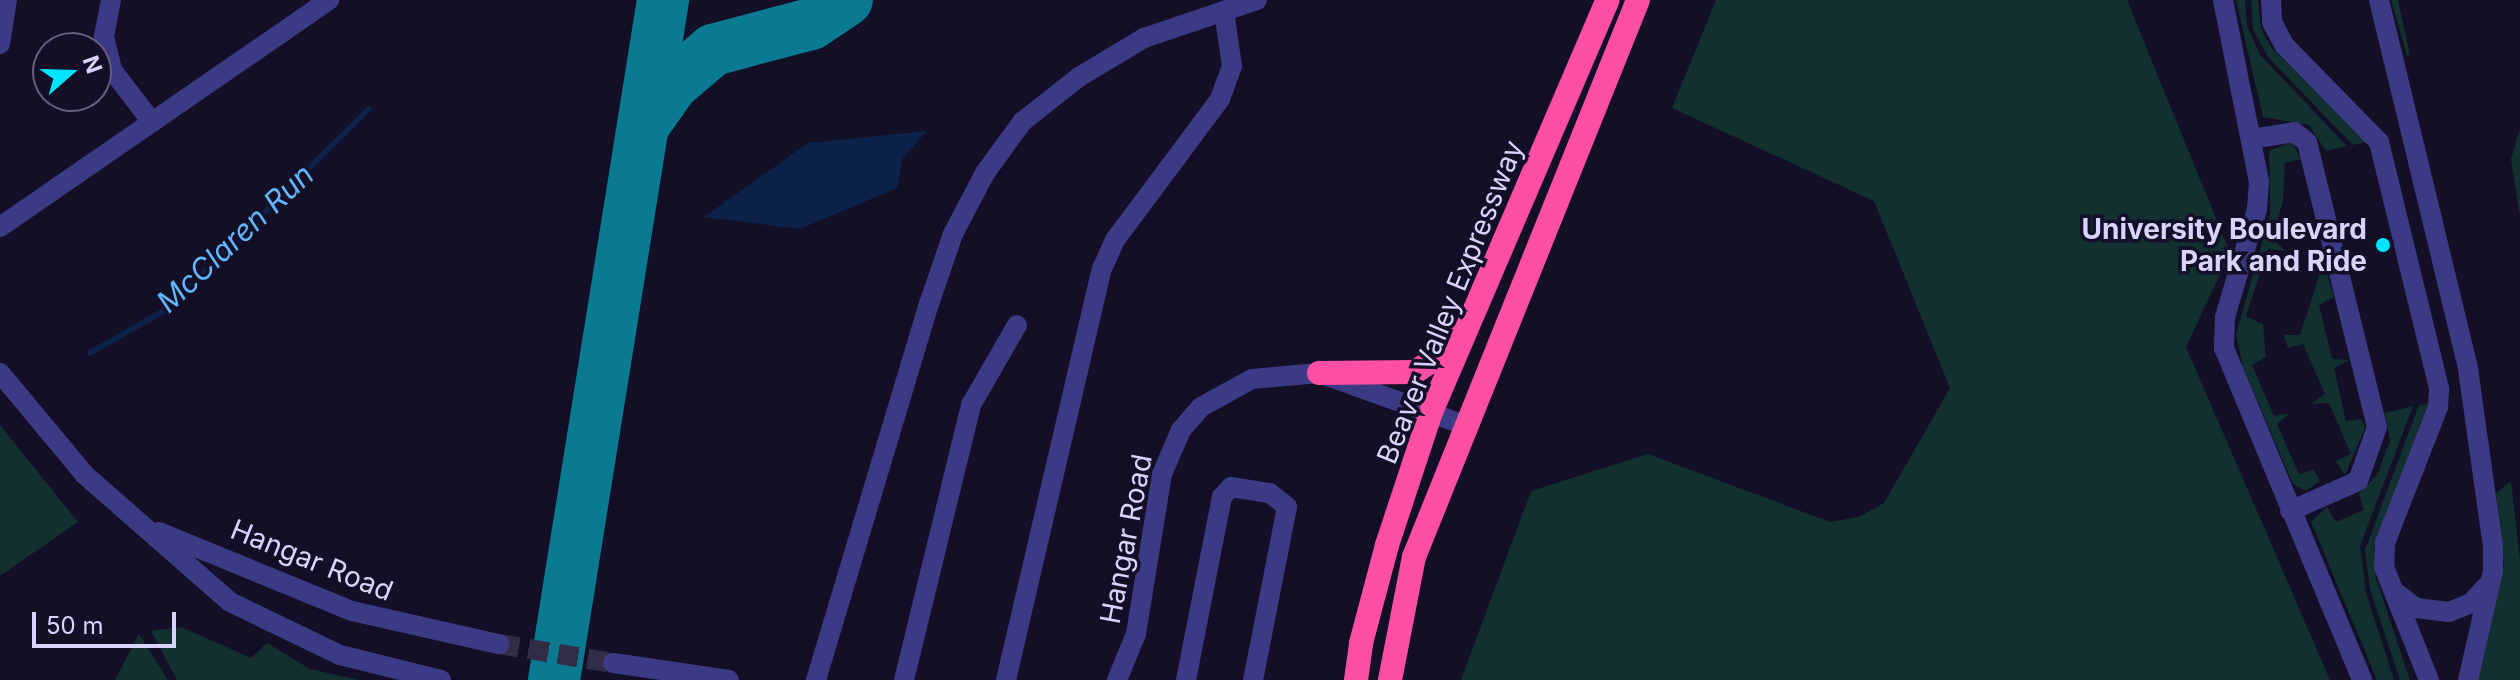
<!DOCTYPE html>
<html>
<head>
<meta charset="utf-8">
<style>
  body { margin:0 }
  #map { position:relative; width:2520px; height:680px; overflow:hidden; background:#130f26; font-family:Inter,sans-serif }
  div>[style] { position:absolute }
  .green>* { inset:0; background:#12302f }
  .water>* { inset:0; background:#0c2248 }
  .stream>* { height:6px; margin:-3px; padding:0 3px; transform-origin:3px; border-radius:3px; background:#0c2248 }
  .taxiway>* { height:52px; margin:-26px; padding:0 26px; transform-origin:26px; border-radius:26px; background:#0a7a92 }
  .minor-tunnel>* { height:20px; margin-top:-10px; transform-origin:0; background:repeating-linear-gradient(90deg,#312d47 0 20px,transparent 0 30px) }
  .minor>* { height:20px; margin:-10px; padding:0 10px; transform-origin:10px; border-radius:10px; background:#3d3a85 }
  .highway>* { height:24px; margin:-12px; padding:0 12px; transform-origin:12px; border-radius:12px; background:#ff4fa3 }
  .dots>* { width:22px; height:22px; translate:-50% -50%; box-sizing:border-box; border:4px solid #130f26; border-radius:50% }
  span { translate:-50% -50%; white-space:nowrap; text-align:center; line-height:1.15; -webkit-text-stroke:7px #130f26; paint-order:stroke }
  .poi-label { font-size:28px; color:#d9d4ff; font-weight:700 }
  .right { translate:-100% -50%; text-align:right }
  .street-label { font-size:28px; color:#d9d4ff }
  .water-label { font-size:30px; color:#62b6ff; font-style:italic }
  .north { position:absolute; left:32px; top:32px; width:80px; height:80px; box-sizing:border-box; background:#130f26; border:2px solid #625e7d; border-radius:50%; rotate:70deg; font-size:22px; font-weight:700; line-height:32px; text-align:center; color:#d9d4ff }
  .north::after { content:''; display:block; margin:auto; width:28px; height:36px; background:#00e5ff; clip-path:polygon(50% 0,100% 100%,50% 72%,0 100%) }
  .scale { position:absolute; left:32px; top:612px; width:144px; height:36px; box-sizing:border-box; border:4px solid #d9d4ff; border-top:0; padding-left:10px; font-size:24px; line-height:28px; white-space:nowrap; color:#d9d4ff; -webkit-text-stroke:6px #130f26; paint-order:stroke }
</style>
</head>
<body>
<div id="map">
  <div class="green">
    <div style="clip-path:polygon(1716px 0,2127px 0,2230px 253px,2186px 347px,2330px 680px,1461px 680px,1531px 491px,1648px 454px,1830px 522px,1859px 517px,1884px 503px,1950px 388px,1874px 201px,1672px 108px)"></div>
    <div style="clip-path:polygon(2236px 0,2245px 0,2247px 26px,2260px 55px,2347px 146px,2326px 151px,2309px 125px,2263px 117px)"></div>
    <div style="clip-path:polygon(2251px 0,2258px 0,2261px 29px,2271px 47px,2366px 142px,2353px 145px,2268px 57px,2253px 29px)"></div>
    <div style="clip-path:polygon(2391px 0,2398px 0,2410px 55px,2407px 56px)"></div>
    <div style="clip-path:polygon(2519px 132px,2520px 132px,2520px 216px,2511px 159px)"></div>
    <div style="clip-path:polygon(2292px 142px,2301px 159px,2285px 163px,2283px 201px,2272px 239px,2286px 251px,2268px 249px,2246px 316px,2263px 324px,2266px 357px,2252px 365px,2274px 416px,2290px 413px,2277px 424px,2299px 474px,2314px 470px,2320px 481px,2306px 491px,2293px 484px,2243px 367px,2236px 334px,2270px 215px,2269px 151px)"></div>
    <div style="clip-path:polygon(2320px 250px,2334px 297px,2319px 305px,2332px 359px,2349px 360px,2334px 368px,2346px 421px,2361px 419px,2365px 428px,2345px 475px,2336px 461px,2351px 454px,2329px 403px,2311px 404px,2325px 394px,2303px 344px,2288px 348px,2284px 335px,2300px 335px,2322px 267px,2307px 258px)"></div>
    <div style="clip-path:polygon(2428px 404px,2374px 546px,2376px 578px,2410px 680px,2400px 680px,2370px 589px,2365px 550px,2419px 405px)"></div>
    <div style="clip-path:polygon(2413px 406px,2360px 546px,2366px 593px,2394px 680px,2377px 680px,2311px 522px,2327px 507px,2336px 522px,2364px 510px,2359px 494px,2377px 475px,2390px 441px,2385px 413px)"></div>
    <div style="clip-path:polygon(0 425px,78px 522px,0 576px)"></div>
    <div style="clip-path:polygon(2511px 481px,2520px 560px,2520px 680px,2475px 680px,2504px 564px,2496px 493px)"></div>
    <div style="clip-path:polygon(181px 627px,251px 658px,267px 643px,310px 669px,359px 680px,177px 680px,151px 631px)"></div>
    <div style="clip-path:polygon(139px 634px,168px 680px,115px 680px)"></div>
  </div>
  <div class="water">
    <div style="clip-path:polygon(927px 131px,903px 158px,897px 188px,800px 229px,704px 217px,808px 143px)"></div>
  </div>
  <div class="stream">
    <div style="left:90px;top:353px;width:89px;rotate:-29.7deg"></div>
    <div style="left:167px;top:309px;width:284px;rotate:-44.7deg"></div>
  </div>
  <div class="taxiway">
    <div style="left:646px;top:122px;width:45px;rotate:-54.9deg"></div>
    <div style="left:672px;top:85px;width:54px;rotate:-40.5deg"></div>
    <div style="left:713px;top:50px;width:101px;rotate:-14.9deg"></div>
    <div style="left:811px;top:24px;width:43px;rotate:-33.7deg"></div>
    <div style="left:554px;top:680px;width:689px;rotate:-80.89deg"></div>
  </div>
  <div class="minor-tunnel">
    <div style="left:499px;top:644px;width:116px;rotate:9.5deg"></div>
  </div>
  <div class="minor">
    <div style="left:111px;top:0;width:38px;rotate:101deg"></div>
    <div style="left:104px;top:37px;width:34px;rotate:76deg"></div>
    <div style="left:112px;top:70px;width:66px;rotate:52.4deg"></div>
    <div style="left:2223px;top:0;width:185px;rotate:78.8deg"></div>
    <div style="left:2259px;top:181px;width:28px;rotate:94deg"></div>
    <div style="left:2257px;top:209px;width:113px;rotate:106.5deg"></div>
    <div style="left:2225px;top:317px;width:31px;rotate:92deg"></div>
    <div style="left:2224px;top:348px;width:360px;rotate:67.4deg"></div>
    <div style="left:2271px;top:0;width:22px;rotate:87deg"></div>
    <div style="left:2272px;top:22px;width:27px;rotate:62deg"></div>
    <div style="left:2285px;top:46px;width:134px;rotate:45.6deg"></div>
    <div style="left:2379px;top:142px;width:254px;rotate:76.3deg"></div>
    <div style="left:2439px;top:389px;width:18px;rotate:93deg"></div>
    <div style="left:2438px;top:407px;width:146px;rotate:111.3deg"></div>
    <div style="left:2385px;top:543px;width:24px;rotate:92deg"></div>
    <div style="left:2384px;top:567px;width:122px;rotate:68.3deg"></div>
    <div style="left:2379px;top:0;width:380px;rotate:76.4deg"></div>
    <div style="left:2468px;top:369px;width:179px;rotate:82deg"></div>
    <div style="left:2493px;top:546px;width:25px;rotate:90deg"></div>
    <div style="left:2493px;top:571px;width:112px;rotate:102.9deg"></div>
    <div style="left:0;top:44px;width:45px;rotate:-81deg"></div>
    <div style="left:2251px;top:139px;width:44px;rotate:-9.2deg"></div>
    <div style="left:2294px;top:132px;width:16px;rotate:38deg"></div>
    <div style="left:2307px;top:142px;width:293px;rotate:76.2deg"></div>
    <div style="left:2377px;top:427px;width:57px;rotate:109.4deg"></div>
    <div style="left:2358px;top:481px;width:74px;rotate:156.2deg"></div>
    <div style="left:0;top:227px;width:400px;rotate:-34.6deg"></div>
    <div style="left:0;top:373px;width:133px;rotate:50.2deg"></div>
    <div style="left:85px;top:475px;width:193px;rotate:41.2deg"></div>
    <div style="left:230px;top:602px;width:122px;rotate:25.7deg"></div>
    <div style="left:340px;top:655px;width:104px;rotate:13.9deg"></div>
    <div style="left:159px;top:532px;width:209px;rotate:22.3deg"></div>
    <div style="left:352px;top:611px;width:151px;rotate:12.7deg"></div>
    <div style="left:2395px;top:592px;width:26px;rotate:37deg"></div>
    <div style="left:2416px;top:608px;width:33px;rotate:7deg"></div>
    <div style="left:2449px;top:612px;width:24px;rotate:-22deg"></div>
    <div style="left:2471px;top:603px;width:23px;rotate:-47deg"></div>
    <div style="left:613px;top:663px;width:117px;rotate:8.3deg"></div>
    <div style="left:816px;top:680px;width:393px;rotate:-73.3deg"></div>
    <div style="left:929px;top:304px;width:74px;rotate:-71.1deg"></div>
    <div style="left:953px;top:234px;width:69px;rotate:-62.3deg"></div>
    <div style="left:985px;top:173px;width:63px;rotate:-54deg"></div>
    <div style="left:1022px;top:122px;width:73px;rotate:-38.3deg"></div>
    <div style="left:1079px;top:77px;width:76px;rotate:-31deg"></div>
    <div style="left:1144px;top:38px;width:119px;rotate:-18.6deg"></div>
    <div style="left:904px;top:680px;width:283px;rotate:-76.3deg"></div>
    <div style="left:971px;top:405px;width:92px;rotate:-60.1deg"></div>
    <div style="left:1006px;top:680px;width:422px;rotate:-76.9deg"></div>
    <div style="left:1102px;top:269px;width:32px;rotate:-66deg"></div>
    <div style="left:1115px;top:240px;width:176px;rotate:-53.3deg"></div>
    <div style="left:1220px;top:99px;width:35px;rotate:-70deg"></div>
    <div style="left:1232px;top:66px;width:56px;rotate:-98.3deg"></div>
    <div style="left:1117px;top:680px;width:50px;rotate:-67.6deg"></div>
    <div style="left:1136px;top:634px;width:162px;rotate:-80.8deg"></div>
    <div style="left:1162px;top:474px;width:48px;rotate:-66.6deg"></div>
    <div style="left:1181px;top:430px;width:30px;rotate:-49deg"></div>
    <div style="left:1201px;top:407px;width:58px;rotate:-28.8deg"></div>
    <div style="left:1252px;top:379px;width:67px;rotate:-5.1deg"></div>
    <div style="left:1319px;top:373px;width:154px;rotate:19.7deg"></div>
    <div style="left:1186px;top:680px;width:187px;rotate:-78.9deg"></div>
    <div style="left:1222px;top:497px;width:13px;rotate:-48deg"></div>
    <div style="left:1231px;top:487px;width:39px;rotate:9deg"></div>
    <div style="left:1270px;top:493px;width:22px;rotate:39deg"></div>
    <div style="left:1287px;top:507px;width:176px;rotate:101.1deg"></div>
  </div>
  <div class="highway">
    <div style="left:1319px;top:373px;width:96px;rotate:-0.6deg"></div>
    <div style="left:1415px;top:372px;width:23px;rotate:-34deg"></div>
    <div style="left:1434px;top:359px;width:34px;rotate:-50deg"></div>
    <div style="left:1356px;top:680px;width:37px;rotate:-82deg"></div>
    <div style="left:1361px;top:643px;width:101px;rotate:-75.1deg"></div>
    <div style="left:1387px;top:545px;width:140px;rotate:-71.7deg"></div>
    <div style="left:1431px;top:412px;width:448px;rotate:-66.8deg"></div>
    <div style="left:1390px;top:680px;width:125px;rotate:-79deg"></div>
    <div style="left:1414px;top:557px;width:600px;rotate:-68.09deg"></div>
  </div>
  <div class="dots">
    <div style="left:2383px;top:245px;background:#00e5ff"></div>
  </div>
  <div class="poi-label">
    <span class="right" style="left:2367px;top:245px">University Boulevard<br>Park and Ride</span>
  </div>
  <div class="street-label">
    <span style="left:1450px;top:302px;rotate:-68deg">Beaver Valley Expressway</span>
    <span style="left:1126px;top:539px;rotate:-79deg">Hangar Road</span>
    <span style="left:312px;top:560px;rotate:22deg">Hangar Road</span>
  </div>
  <div class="water-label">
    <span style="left:235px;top:238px;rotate:-43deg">McClaren Run</span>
  </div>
  <div class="north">N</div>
  <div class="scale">50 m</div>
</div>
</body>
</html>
